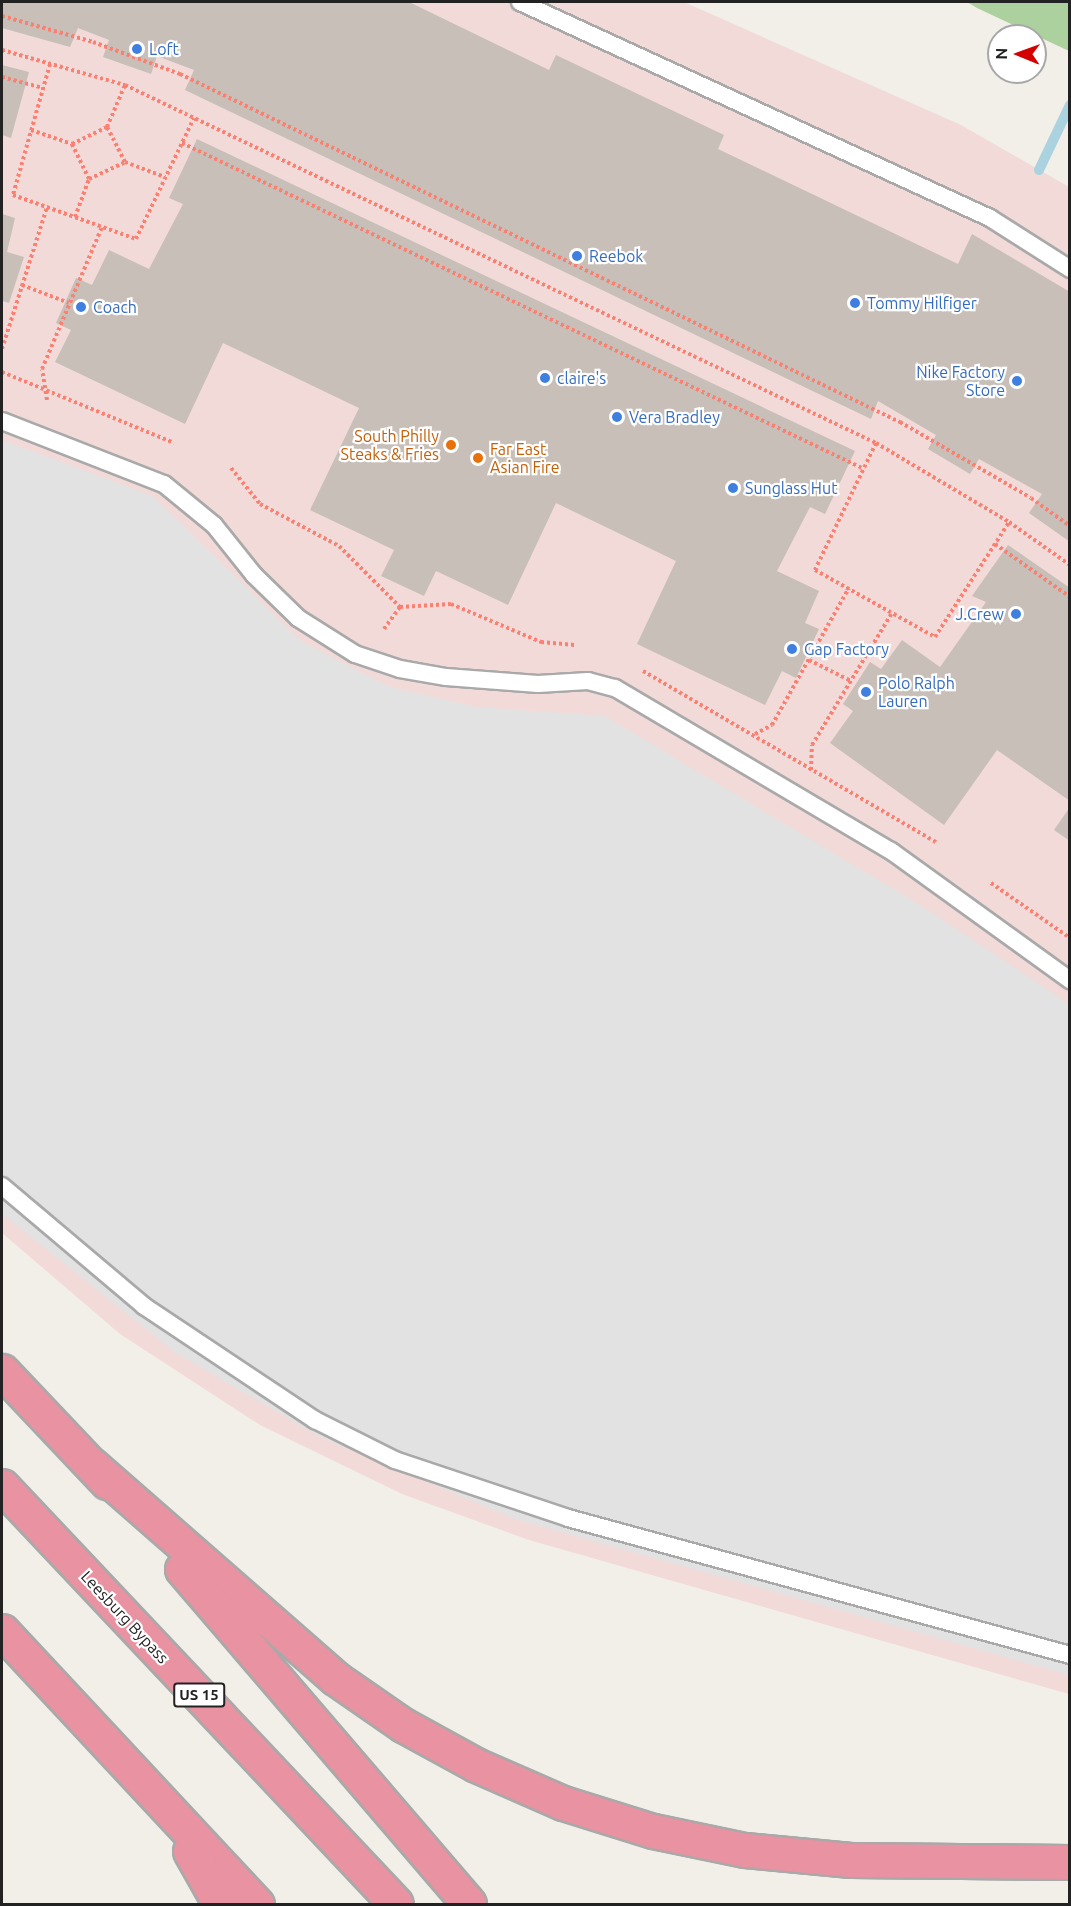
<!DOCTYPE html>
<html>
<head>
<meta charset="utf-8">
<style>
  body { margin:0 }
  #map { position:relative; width:1071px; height:1906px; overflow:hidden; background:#f2efe9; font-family:Ubuntu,sans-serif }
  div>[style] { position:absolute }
  .commercial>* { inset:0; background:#f2dad9 }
  .forest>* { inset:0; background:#add19e }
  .parking>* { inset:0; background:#e2e2e2 }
  .stream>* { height:10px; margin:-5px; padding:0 5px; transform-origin:5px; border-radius:5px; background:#aad3df }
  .building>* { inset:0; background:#c7bfb8 }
  .path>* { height:4px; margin-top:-2px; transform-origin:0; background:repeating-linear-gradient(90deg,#fa8072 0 3px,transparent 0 6px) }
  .roads { filter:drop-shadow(2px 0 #a9a9a9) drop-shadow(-2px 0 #a9a9a9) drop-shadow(0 2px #a9a9a9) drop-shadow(0 -2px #a9a9a9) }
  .service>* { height:16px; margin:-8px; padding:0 8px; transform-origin:8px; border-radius:8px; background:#fff }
  .motorway>* { height:33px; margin:-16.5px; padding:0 16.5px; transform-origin:16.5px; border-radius:16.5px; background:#e892a2 }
  .dots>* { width:16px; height:16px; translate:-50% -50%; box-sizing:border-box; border:3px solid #fff; border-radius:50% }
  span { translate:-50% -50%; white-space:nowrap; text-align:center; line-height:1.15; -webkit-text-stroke:4.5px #fff; paint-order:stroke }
  .shield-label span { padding:2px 4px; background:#fff; border:2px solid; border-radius:4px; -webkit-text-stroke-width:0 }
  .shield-label { font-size:15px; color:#222; font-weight:700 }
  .shop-label { font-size:16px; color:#366cbe }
  .left { translate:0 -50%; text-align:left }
  .right { translate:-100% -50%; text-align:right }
  .food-label { font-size:16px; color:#c56008 }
  .street-label { font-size:16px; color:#222 }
  .frame { position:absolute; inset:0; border:3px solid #222; pointer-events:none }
  .north { position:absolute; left:987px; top:24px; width:60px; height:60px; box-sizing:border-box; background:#fff; border:2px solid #a7a7a7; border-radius:50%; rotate:271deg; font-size:16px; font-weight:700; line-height:24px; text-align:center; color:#222 }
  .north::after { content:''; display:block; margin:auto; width:21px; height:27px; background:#d40000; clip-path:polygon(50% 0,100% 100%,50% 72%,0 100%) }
</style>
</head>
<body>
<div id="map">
  <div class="commercial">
    <div style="clip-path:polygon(2px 2px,684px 2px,961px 125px,1069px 187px,1069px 1694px,529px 1540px,402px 1494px,260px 1425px,120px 1334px,2px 1233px)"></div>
  </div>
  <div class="forest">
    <div style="clip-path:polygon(967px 2px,1069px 2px,1069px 51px,977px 8px)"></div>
  </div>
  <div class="parking">
    <div style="clip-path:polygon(2px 440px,153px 496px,301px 641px,390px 687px,477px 707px,605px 716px,925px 908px,1069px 1004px,1069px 1675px,515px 1519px,318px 1436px,173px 1351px,6px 1217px,2px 1210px)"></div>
  </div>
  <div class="stream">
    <div style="left:1039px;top:170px;width:72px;rotate:-64.5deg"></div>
  </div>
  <div class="building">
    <div style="clip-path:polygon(2px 2px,409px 2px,549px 70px,556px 55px,724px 135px,718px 149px,958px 264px,972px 234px,1070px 292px,1070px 542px,1029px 513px,1042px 494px,979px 459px,970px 474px,928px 449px,936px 435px,878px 401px,871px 419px,185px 90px,194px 70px,157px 56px,151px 74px,103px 57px,109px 40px,78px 28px,70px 47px,2px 28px)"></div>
    <div style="clip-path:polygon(2px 65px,29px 72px,11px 138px,2px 135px)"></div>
    <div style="clip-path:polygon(197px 139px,855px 451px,825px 514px,810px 507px,777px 571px,819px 591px,805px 623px,819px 629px,796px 678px,782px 671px,765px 705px,637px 644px,676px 561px,556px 503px,508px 605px,436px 571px,424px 596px,381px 576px,394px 550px,310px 510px,359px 408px,223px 343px,185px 424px,55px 362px,71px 330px,56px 323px,76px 278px,92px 285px,109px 250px,149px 269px,183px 204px,169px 198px)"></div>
    <div style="clip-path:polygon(2px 214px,15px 218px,7px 252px,24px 257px,9px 303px,2px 301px)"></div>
    <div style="clip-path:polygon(1008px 545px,1070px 588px,1070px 801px,997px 750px,944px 825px,830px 743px,853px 711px,843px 704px,870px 662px,881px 669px,902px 640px,940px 667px,986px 602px,972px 596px)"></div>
    <div style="clip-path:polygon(1070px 807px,1070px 841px,1054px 830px)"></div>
  </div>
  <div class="path">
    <div style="left:2px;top:16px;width:95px;rotate:15.9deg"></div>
    <div style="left:93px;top:42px;width:93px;rotate:20.2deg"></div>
    <div style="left:180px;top:74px;width:800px;rotate:25.8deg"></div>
    <div style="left:900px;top:422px;width:151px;rotate:30.1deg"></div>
    <div style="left:1031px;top:498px;width:48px;rotate:35.7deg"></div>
    <div style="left:2px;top:50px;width:128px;rotate:15.9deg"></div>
    <div style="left:125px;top:85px;width:832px;rotate:25.49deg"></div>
    <div style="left:876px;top:443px;width:155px;rotate:30.7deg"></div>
    <div style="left:1009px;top:522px;width:75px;rotate:35.2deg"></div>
    <div style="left:50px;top:64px;width:136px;rotate:105.8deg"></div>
    <div style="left:13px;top:195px;width:131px;rotate:19.7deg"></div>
    <div style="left:136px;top:239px;width:134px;rotate:-64.4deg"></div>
    <div style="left:2px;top:77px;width:42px;rotate:15deg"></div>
    <div style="left:107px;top:127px;width:46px;rotate:-66.8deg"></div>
    <div style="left:31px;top:130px;width:43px;rotate:18.9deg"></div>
    <div style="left:182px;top:143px;width:756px;rotate:25.55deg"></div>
    <div style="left:125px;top:162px;width:43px;rotate:20.6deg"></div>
    <div style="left:75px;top:217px;width:40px;rotate:-69.8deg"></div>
    <div style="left:89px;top:179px;width:40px;rotate:-25deg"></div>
    <div style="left:125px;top:162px;width:39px;rotate:-117deg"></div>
    <div style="left:107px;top:127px;width:39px;rotate:154deg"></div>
    <div style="left:72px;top:144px;width:39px;rotate:64deg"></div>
    <div style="left:22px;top:285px;width:50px;rotate:21deg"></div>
    <div style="left:2px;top:349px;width:149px;rotate:-72.4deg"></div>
    <div style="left:2px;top:372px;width:186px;rotate:22.4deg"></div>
    <div style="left:47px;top:400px;width:31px;rotate:-99deg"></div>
    <div style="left:42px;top:369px;width:154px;rotate:-67.1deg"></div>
    <div style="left:876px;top:443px;width:141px;rotate:115.7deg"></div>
    <div style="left:815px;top:570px;width:137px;rotate:29.2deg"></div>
    <div style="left:935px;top:637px;width:137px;rotate:-57.2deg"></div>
    <div style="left:231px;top:468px;width:46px;rotate:51.1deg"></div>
    <div style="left:260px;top:504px;width:89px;rotate:28deg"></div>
    <div style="left:339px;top:546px;width:86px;rotate:45deg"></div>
    <div style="left:995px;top:544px;width:92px;rotate:35.2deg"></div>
    <div style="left:384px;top:629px;width:27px;rotate:-54deg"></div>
    <div style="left:400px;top:607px;width:51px;rotate:-3.4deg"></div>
    <div style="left:451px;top:604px;width:98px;rotate:22.9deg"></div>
    <div style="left:541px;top:642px;width:34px;rotate:5deg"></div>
    <div style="left:809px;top:660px;width:47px;rotate:26.6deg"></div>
    <div style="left:643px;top:671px;width:341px;rotate:30.3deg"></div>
    <div style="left:755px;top:734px;width:19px;rotate:-28deg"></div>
    <div style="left:772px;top:725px;width:157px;rotate:-60.7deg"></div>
    <div style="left:811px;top:770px;width:25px;rotate:-88deg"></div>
    <div style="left:812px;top:745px;width:154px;rotate:-58.8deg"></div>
    <div style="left:991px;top:883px;width:96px;rotate:34.8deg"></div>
  </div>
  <div class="roads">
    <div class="service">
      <div style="left:520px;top:2px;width:517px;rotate:24.68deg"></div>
      <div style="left:990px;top:218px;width:95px;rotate:32.5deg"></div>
      <div style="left:2px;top:421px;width:174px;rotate:21.3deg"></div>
      <div style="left:164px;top:484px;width:65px;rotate:39.4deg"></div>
      <div style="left:214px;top:525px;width:64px;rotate:51.3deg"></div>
      <div style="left:254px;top:575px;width:62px;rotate:44.3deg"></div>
      <div style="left:298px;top:618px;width:67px;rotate:32.3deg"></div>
      <div style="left:355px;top:654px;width:47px;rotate:18.4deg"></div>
      <div style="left:400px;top:669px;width:47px;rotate:9.9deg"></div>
      <div style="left:446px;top:677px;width:92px;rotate:4.4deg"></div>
      <div style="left:538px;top:684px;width:50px;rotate:-3.4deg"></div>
      <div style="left:588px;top:681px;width:28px;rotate:15deg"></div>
      <div style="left:615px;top:688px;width:321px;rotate:30.6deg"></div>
      <div style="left:891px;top:851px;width:221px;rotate:35.8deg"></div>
      <div style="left:2px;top:1186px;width:186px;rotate:40.2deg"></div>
      <div style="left:144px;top:1306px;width:206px;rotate:33.7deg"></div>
      <div style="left:315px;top:1420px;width:89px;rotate:26.6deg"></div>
      <div style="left:395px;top:1460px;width:182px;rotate:18.5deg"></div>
      <div style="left:568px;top:1518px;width:520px;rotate:15.26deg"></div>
    </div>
    <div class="motorway">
      <div style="left:2px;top:1371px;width:153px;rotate:46.6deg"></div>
      <div style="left:93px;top:1466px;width:322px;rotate:41.2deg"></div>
      <div style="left:335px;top:1678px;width:83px;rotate:34.7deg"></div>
      <div style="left:403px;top:1725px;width:83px;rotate:28.7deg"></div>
      <div style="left:476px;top:1765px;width:95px;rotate:23.6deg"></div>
      <div style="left:563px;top:1803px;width:94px;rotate:17.3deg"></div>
      <div style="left:653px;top:1831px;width:94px;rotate:11.7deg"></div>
      <div style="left:745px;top:1850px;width:106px;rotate:5.4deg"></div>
      <div style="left:851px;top:1860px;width:219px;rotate:0.5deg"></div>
      <div style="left:2px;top:1486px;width:574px;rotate:46.69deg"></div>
      <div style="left:182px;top:1569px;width:441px;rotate:49.4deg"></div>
      <div style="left:2px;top:1631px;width:374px;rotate:47deg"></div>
      <div style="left:190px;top:1851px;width:61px;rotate:60.5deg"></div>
    </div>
  </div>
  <div class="dots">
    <div style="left:137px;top:49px;background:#3f7fe0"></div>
    <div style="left:577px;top:256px;background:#3f7fe0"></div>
    <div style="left:855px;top:303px;background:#3f7fe0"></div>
    <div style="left:81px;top:307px;background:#3f7fe0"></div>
    <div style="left:545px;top:378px;background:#3f7fe0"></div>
    <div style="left:1017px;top:381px;background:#3f7fe0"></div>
    <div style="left:617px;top:417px;background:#3f7fe0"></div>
    <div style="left:451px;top:445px;background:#e8710a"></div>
    <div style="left:478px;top:458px;background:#e8710a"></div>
    <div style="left:733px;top:488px;background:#3f7fe0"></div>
    <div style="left:1016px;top:614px;background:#3f7fe0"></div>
    <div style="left:792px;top:649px;background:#3f7fe0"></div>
    <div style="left:866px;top:692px;background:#3f7fe0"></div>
  </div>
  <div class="shield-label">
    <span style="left:199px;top:1695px">US 15</span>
  </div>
  <div class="shop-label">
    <span class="left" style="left:149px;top:49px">Loft</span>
    <span class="left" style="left:589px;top:256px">Reebok</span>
    <span class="left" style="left:867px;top:303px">Tommy Hilfiger</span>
    <span class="left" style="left:93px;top:307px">Coach</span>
    <span class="right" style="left:1005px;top:381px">Nike Factory<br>Store</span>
    <span class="left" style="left:557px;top:378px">claire's</span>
    <span class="left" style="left:629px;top:417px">Vera Bradley</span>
    <span class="left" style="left:745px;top:488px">Sunglass Hut</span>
    <span class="right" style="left:1004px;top:614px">J.Crew</span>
    <span class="left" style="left:804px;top:649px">Gap Factory</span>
    <span class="left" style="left:878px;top:692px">Polo Ralph<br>Lauren</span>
  </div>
  <div class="food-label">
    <span class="right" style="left:439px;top:445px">South Philly<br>Steaks &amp; Fries</span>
    <span class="left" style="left:490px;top:458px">Far East<br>Asian Fire</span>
  </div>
  <div class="street-label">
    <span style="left:125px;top:1617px;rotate:47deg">Leesburg Bypass</span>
  </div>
  <div class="frame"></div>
  <div class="north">N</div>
</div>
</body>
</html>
